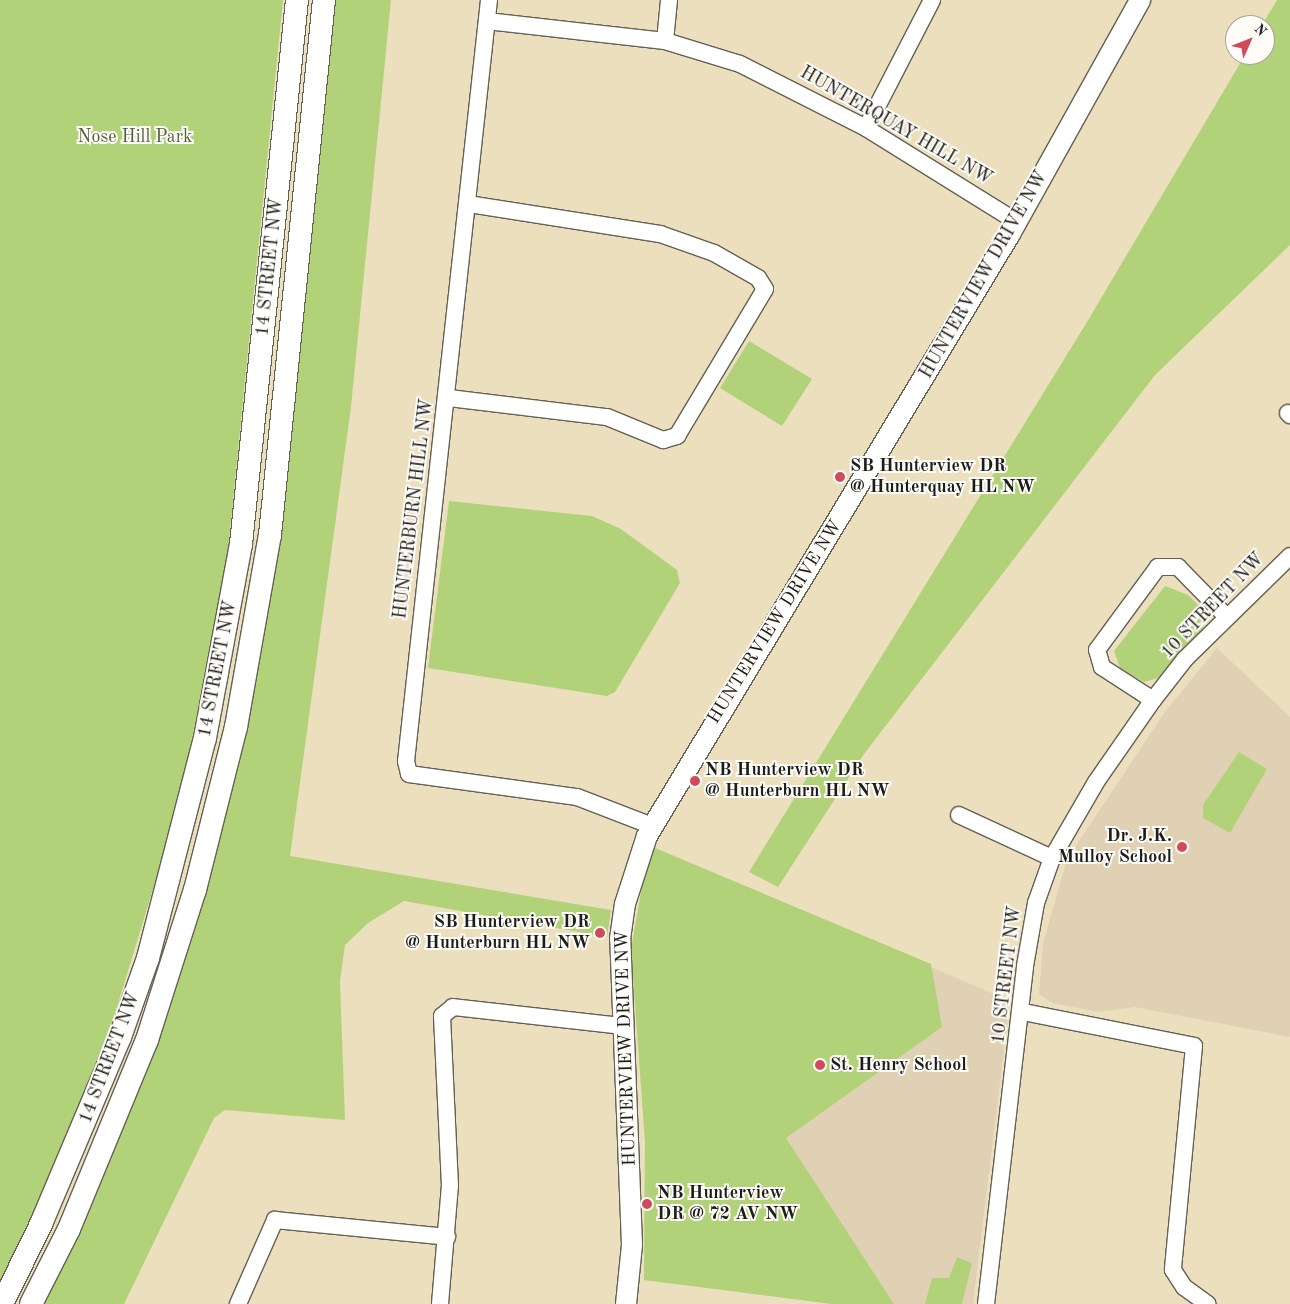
<!DOCTYPE html>
<html>
<head>
<meta charset="utf-8">
<style>
  body { margin:0 }
  #map { position:relative; width:1290px; height:1304px; overflow:hidden; background:#ebdfbd; font-family:"Old Standard TT",serif }
  div>[style] { position:absolute }
  .built>* { inset:0; background:#e1d1b4 }
  .green>* { inset:0; background:#b2d279 }
  .roads { filter:drop-shadow(1px 0 #646054) drop-shadow(-1px 0 #646054) drop-shadow(0 1px #646054) drop-shadow(0 -1px #646054) }
  .minor>* { height:16px; margin:-8px; padding:0 8px; transform-origin:8px; border-radius:8px; background:#fff }
  .tertiary>* { height:20px; margin:-10px; padding:0 10px; transform-origin:10px; border-radius:10px; background:#fff }
  .secondary>* { height:22px; margin:-11px; padding:0 11px; transform-origin:11px; border-radius:11px; background:#fff }
  .dots>* { width:14px; height:14px; translate:-50% -50%; box-sizing:border-box; border:2px solid #fdfcf7; border-radius:50% }
  span { translate:-50% -50%; white-space:nowrap; text-align:center; line-height:1.15; -webkit-text-stroke:4px #fdfcf7; paint-order:stroke }
  .street-label { font-size:18px; color:#1c1c1c }
  .park-label { font-size:18px; color:#505c3d }
  .poi-label { font-size:18px; color:#1c1c1c; font-weight:700 }
  .left { translate:0 -50%; text-align:left }
  .right { translate:-100% -50%; text-align:right }
  .north { position:absolute; left:1225px; top:15px; width:50px; height:50px; box-sizing:border-box; background:#fdfcf7; border:1px solid #a3a29f; border-radius:50%; rotate:46deg; font-size:14px; font-weight:700; line-height:20px; text-align:center; color:#1c1c1c }
  .north::after { content:''; display:block; margin:auto; width:18px; height:22px; background:#d1495b; clip-path:polygon(50% 0,100% 100%,50% 72%,0 100%) }
</style>
</head>
<body>
<div id="map">
  <div class="built">
    <div style="clip-path:polygon(1217px 648px,1290px 717px,1290px 1037px,1135px 1007px,1099px 1012px,1052px 1003px,1039px 994px,1043px 943px,1067px 859px,1164px 713px)"></div>
    <div style="clip-path:polygon(655px 848px,1010px 1001px,973px 1304px,832px 1304px,644px 1280px,645px 1141px,631px 949px,644px 876px)"></div>
  </div>
  <div class="green">
    <div style="clip-path:polygon(0 0,283px 0,226px 571px,178px 807px,110px 1030px,82px 1104px,0 1284px)"></div>
    <div style="clip-path:polygon(334px 0,391px 0,351px 407px,290px 856px,611px 910px,607px 937px,404px 901px,368px 923px,345px 945px,340px 981px,345px 1120px,225px 1110px,214px 1118px,124px 1304px,42px 1304px,243px 742px)"></div>
    <div style="clip-path:polygon(1277px 0,1290px 0,1290px 245px,1155px 375px,864px 754px,778px 887px,749px 872px,1087px 322px,1245px 55px,1265px 55px,1262px 25px)"></div>
    <div style="clip-path:polygon(749px 341px,812px 379px,782px 426px,720px 388px)"></div>
    <div style="clip-path:polygon(449px 501px,592px 516px,621px 529px,677px 570px,680px 583px,615px 692px,607px 696px,428px 668px)"></div>
    <div style="clip-path:polygon(1165px 586px,1188px 595px,1203px 610px,1205px 620px,1203px 628px,1158px 678px,1144px 682px,1120px 668px,1114px 651px)"></div>
    <div style="clip-path:polygon(1239px 752px,1267px 769px,1230px 833px,1203px 818px,1203px 805px)"></div>
    <div style="clip-path:polygon(655px 848px,931px 964px,942px 1027px,786px 1138px,894px 1304px,832px 1304px,644px 1280px,645px 1141px,631px 949px,644px 876px)"></div>
    <div style="clip-path:polygon(957px 1257px,972px 1263px,962px 1304px,925px 1304px,932px 1278px,949px 1278px)"></div>
  </div>
  <div class="roads">
    <div class="minor">
      <div style="left:489px;top:0;width:766px;rotate:96.22deg"></div>
      <div style="left:406px;top:761px;width:13px;rotate:77deg"></div>
      <div style="left:409px;top:774px;width:170px;rotate:7.8deg"></div>
      <div style="left:577px;top:797px;width:80px;rotate:21.1deg"></div>
      <div style="left:487px;top:21px;width:179px;rotate:6.4deg"></div>
      <div style="left:665px;top:41px;width:78px;rotate:17deg"></div>
      <div style="left:740px;top:64px;width:141px;rotate:26.9deg"></div>
      <div style="left:866px;top:128px;width:178px;rotate:31.9deg"></div>
      <div style="left:665px;top:41px;width:41px;rotate:-84.4deg"></div>
      <div style="left:866px;top:128px;width:144px;rotate:-62.7deg"></div>
      <div style="left:449px;top:398px;width:159px;rotate:6.9deg"></div>
      <div style="left:607px;top:417px;width:61px;rotate:22.3deg"></div>
      <div style="left:663px;top:440px;width:15px;rotate:-16deg"></div>
      <div style="left:677px;top:436px;width:171px;rotate:-59.1deg"></div>
      <div style="left:765px;top:289px;width:13px;rotate:-122deg"></div>
      <div style="left:758px;top:278px;width:51px;rotate:-150.4deg"></div>
      <div style="left:714px;top:253px;width:57px;rotate:-160.6deg"></div>
      <div style="left:660px;top:234px;width:193px;rotate:-171.1deg"></div>
      <div style="left:1288px;top:413px;width:3px;rotate:45deg"></div>
      <div style="left:1153px;top:700px;width:61px;rotate:-147.1deg"></div>
      <div style="left:1102px;top:667px;width:18px;rotate:-106deg"></div>
      <div style="left:1097px;top:650px;width:103px;rotate:-53.7deg"></div>
      <div style="left:1158px;top:567px;width:20px"></div>
      <div style="left:1178px;top:567px;width:70px;rotate:45.6deg"></div>
      <div style="left:959px;top:815px;width:102px;rotate:24.8deg"></div>
      <div style="left:1023px;top:1012px;width:174px;rotate:11.2deg"></div>
      <div style="left:1194px;top:1046px;width:225px;rotate:95.4deg"></div>
      <div style="left:1173px;top:1270px;width:20px;rotate:57deg"></div>
      <div style="left:1184px;top:1287px;width:29px;rotate:36deg"></div>
      <div style="left:238px;top:1304px;width:92px;rotate:-66.2deg"></div>
      <div style="left:275px;top:1220px;width:173px;rotate:5.6deg"></div>
      <div style="left:440px;top:1304px;width:118px;rotate:-85.2deg"></div>
      <div style="left:450px;top:1186px;width:170px;rotate:-92.7deg"></div>
      <div style="left:442px;top:1016px;width:14px;rotate:-39deg"></div>
      <div style="left:453px;top:1007px;width:170px;rotate:6.4deg"></div>
      <div style="left:986px;top:1304px;width:340px;rotate:-83.4deg"></div>
      <div style="left:1025px;top:966px;width:64px;rotate:-80.1deg"></div>
      <div style="left:1036px;top:903px;width:48px;rotate:-70.4deg"></div>
      <div style="left:1052px;top:858px;width:88px;rotate:-59.9deg"></div>
      <div style="left:1096px;top:782px;width:100px;rotate:-55.2deg"></div>
      <div style="left:1153px;top:700px;width:52px;rotate:-52deg"></div>
      <div style="left:1185px;top:659px;width:147px;rotate:-44.4deg"></div>
    </div>
    <div class="tertiary">
      <div style="left:626px;top:1304px;width:59px;rotate:-84.2deg"></div>
      <div style="left:632px;top:1245px;width:306px;rotate:-92.2deg"></div>
      <div style="left:620px;top:939px;width:35px;rotate:-82deg"></div>
      <div style="left:625px;top:904px;width:71px;rotate:-72.1deg"></div>
      <div style="left:647px;top:836px;width:703px;rotate:-58.91deg"></div>
      <div style="left:1010px;top:234px;width:268px;rotate:-60.9deg"></div>
    </div>
    <div class="secondary">
      <div style="left:2px;top:1304px;width:89px;rotate:-64deg"></div>
      <div style="left:41px;top:1224px;width:203px;rotate:-67.1deg"></div>
      <div style="left:120px;top:1037px;width:84px;rotate:-70.5deg"></div>
      <div style="left:148px;top:958px;width:227px;rotate:-75.5deg"></div>
      <div style="left:205px;top:738px;width:197px;rotate:-79.5deg"></div>
      <div style="left:241px;top:544px;width:547px;rotate:-84.12deg"></div>
      <div style="left:31px;top:1304px;width:84px;rotate:-63.1deg"></div>
      <div style="left:69px;top:1229px;width:204px;rotate:-67.6deg"></div>
      <div style="left:147px;top:1040px;width:157px;rotate:-72.3deg"></div>
      <div style="left:195px;top:890px;width:168px;rotate:-75.9deg"></div>
      <div style="left:236px;top:727px;width:195px;rotate:-80deg"></div>
      <div style="left:270px;top:535px;width:538px;rotate:-84.24deg"></div>
    </div>
  </div>
  <div class="dots">
    <div style="left:840px;top:477px;background:#d1495b"></div>
    <div style="left:695px;top:781px;background:#d1495b"></div>
    <div style="left:1182px;top:847px;background:#d1495b"></div>
    <div style="left:600px;top:933px;background:#d1495b"></div>
    <div style="left:820px;top:1065px;background:#d1495b"></div>
    <div style="left:647px;top:1204px;background:#d1495b"></div>
  </div>
  <div class="street-label">
    <span style="left:896px;top:126px;rotate:30deg">HUNTERQUAY HILL NW</span>
    <span style="left:270px;top:267px;rotate:-84deg">14 STREET NW</span>
    <span style="left:984px;top:275px;rotate:-60deg">HUNTERVIEW DRIVE NW</span>
    <span style="left:414px;top:509px;rotate:-83deg">HUNTERBURN HILL NW</span>
    <span style="left:1213px;top:606px;rotate:-46deg">10 STREET NW</span>
    <span style="left:775px;top:622px;rotate:-58deg">HUNTERVIEW DRIVE NW</span>
    <span style="left:218px;top:669px;rotate:-79deg">14 STREET NW</span>
    <span style="left:1007px;top:975px;rotate:-83deg">10 STREET NW</span>
    <span style="left:626px;top:1048px;rotate:-92deg">HUNTERVIEW DRIVE NW</span>
    <span style="left:110px;top:1058px;rotate:-69deg">14 STREET NW</span>
  </div>
  <div class="park-label">
    <span style="left:135px;top:137px">Nose Hill Park</span>
  </div>
  <div class="poi-label">
    <span class="left" style="left:850px;top:477px">SB Hunterview DR<br>@ Hunterquay HL NW</span>
    <span class="left" style="left:705px;top:781px">NB Hunterview DR<br>@ Hunterburn HL NW</span>
    <span class="right" style="left:1172px;top:847px">Dr. J.K.<br>Mulloy School</span>
    <span class="right" style="left:590px;top:933px">SB Hunterview DR<br>@ Hunterburn HL NW</span>
    <span class="left" style="left:830px;top:1065px">St. Henry School</span>
    <span class="left" style="left:657px;top:1204px">NB Hunterview<br>DR @ 72 AV NW</span>
  </div>
  <div class="north">N</div>
</div>
</body>
</html>
